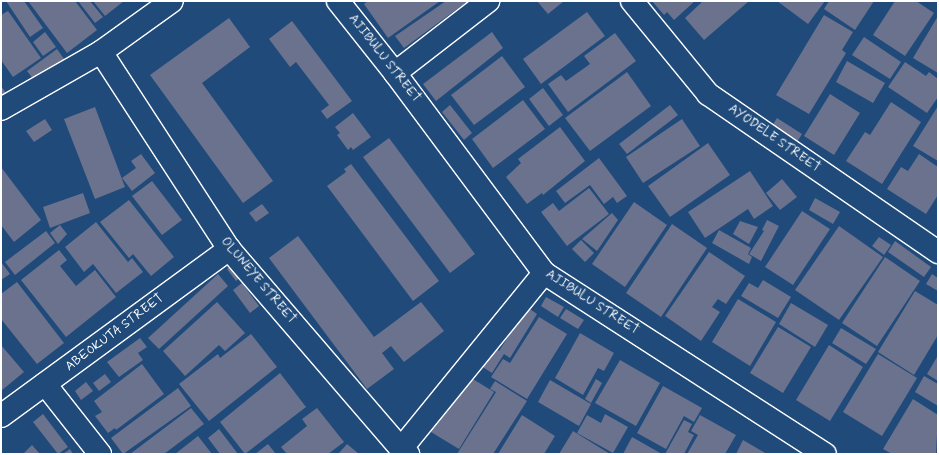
<!DOCTYPE html>
<html>
<head>
<meta charset="utf-8">
<style>
  body { margin:0 }
  #map { position:relative; width:939px; height:455px; overflow:hidden; background:#1f4a7a; font-family:Mynerve,sans-serif }
  div>[style] { position:absolute }
  .building>* { inset:0; background:#6b728e }
  .roads { filter:drop-shadow(1px 0 #fff) drop-shadow(-1px 0 #fff) drop-shadow(0 1px #fff) drop-shadow(0 -1px #fff) }
  .minor>* { height:22px; margin:-11px; padding:0 11px; transform-origin:11px; border-radius:11px; background:#1f4a7a }
  span { translate:-50% -50%; white-space:nowrap; text-align:center; line-height:1.15; -webkit-text-stroke:3px #1f4a7a; paint-order:stroke }
  .street-label { font-size:13px; color:#fff }
  .frame { position:absolute; inset:0; border:2px solid #fff; pointer-events:none }
</style>
</head>
<body>
<div id="map">
  <div class="building">
    <div style="clip-path:polygon(6px 1px,24px 1px,43px 28px,30px 37px)"></div>
    <div style="clip-path:polygon(28px 1px,75px 1px,97px 30px,67px 53px)"></div>
    <div style="clip-path:polygon(78px 1px,90px 1px,103px 17px,95px 23px)"></div>
    <div style="clip-path:polygon(93px 1px,124px 1px,105px 16px)"></div>
    <div style="clip-path:polygon(368px 1px,440px 1px,388px 38px,364px 4px)"></div>
    <div style="clip-path:polygon(446px 1px,468px 1px,404px 48px,395px 36px)"></div>
    <div style="clip-path:polygon(537px 1px,564px 1px,548px 14px)"></div>
    <div style="clip-path:polygon(652px 1px,695px 1px,674px 20px,667px 12px,664px 15px)"></div>
    <div style="clip-path:polygon(703px 1px,749px 1px,704px 40px,685px 18px)"></div>
    <div style="clip-path:polygon(777px 1px,825px 1px,808px 24px)"></div>
    <div style="clip-path:polygon(829px 1px,874px 1px,855px 30px,824px 9px)"></div>
    <div style="clip-path:polygon(895px 1px,916px 1px,934px 13px,905px 56px,873px 35px)"></div>
    <div style="clip-path:polygon(8px 11px,41px 58px,13px 77px,1px 60px,1px 15px)"></div>
    <div style="clip-path:polygon(587px 12px,605px 36px,541px 84px,523px 59px)"></div>
    <div style="clip-path:polygon(824px 15px,853px 32px,842px 50px,846px 53px,809px 114px,776px 95px)"></div>
    <div style="clip-path:polygon(938px 16px,938px 73px,913px 58px)"></div>
    <div style="clip-path:polygon(229px 18px,250px 47px,202px 83px,273px 181px,243px 203px,150px 75px)"></div>
    <div style="clip-path:polygon(292px 21px,352px 101px,327px 119px,321px 111px,329px 105px,296px 62px,290px 67px,269px 39px)"></div>
    <div style="clip-path:polygon(45px 32px,56px 47px,43px 56px,33px 42px)"></div>
    <div style="clip-path:polygon(492px 32px,503px 48px,436px 101px,423px 84px)"></div>
    <div style="clip-path:polygon(615px 33px,636px 61px,568px 112px,548px 84px,561px 75px,566px 81px,590px 64px,584px 56px)"></div>
    <div style="clip-path:polygon(864px 37px,901px 62px,890px 79px,852px 55px)"></div>
    <div style="clip-path:polygon(57px 49px,64px 59px,34px 80px,27px 71px)"></div>
    <div style="clip-path:polygon(502px 56px,525px 87px,474px 125px,451px 95px)"></div>
    <div style="clip-path:polygon(847px 61px,885px 83px,873px 103px,836px 82px)"></div>
    <div style="clip-path:polygon(905px 62px,926px 76px,929px 72px,938px 79px,938px 97px,927px 113px,888px 87px)"></div>
    <div style="clip-path:polygon(627px 72px,651px 106px,590px 151px,565px 118px)"></div>
    <div style="clip-path:polygon(1px 86px,6px 93px,1px 97px)"></div>
    <div style="clip-path:polygon(543px 88px,563px 115px,549px 126px,529px 99px)"></div>
    <div style="clip-path:polygon(830px 94px,860px 113px,834px 155px,804px 136px)"></div>
    <div style="clip-path:polygon(523px 100px,545px 129px,493px 168px,472px 139px)"></div>
    <div style="clip-path:polygon(891px 102px,921px 122px,882px 184px,846px 161px,865px 132px,870px 135px)"></div>
    <div style="clip-path:polygon(450px 105px,472px 133px,464px 140px,442px 112px)"></div>
    <div style="clip-path:polygon(670px 105px,678px 115px,627px 154px,619px 144px)"></div>
    <div style="clip-path:polygon(938px 106px,938px 161px,913px 146px)"></div>
    <div style="clip-path:polygon(95px 107px,125px 187px,95px 199px,64px 119px)"></div>
    <div style="clip-path:polygon(353px 113px,371px 137px,353px 150px,351px 147px,348px 150px,337px 135px,340px 133px,335px 127px)"></div>
    <div style="clip-path:polygon(777px 118px,802px 134px,797px 142px,772px 126px)"></div>
    <div style="clip-path:polygon(45px 119px,52px 130px,34px 142px,26px 131px)"></div>
    <div style="clip-path:polygon(682px 119px,700px 146px,643px 183px,626px 157px)"></div>
    <div style="clip-path:polygon(560px 127px,585px 161px,543px 195px,542px 193px,527px 204px,506px 177px,521px 163px,518px 159px)"></div>
    <div style="clip-path:polygon(389px 138px,475px 254px,450px 273px,363px 157px)"></div>
    <div style="clip-path:polygon(708px 143px,730px 175px,670px 217px,648px 186px)"></div>
    <div style="clip-path:polygon(141px 154px,155px 173px,132px 191px,122px 178px,136px 168px,131px 161px)"></div>
    <div style="clip-path:polygon(919px 154px,938px 167px,938px 195px,926px 214px,887px 189px,901px 167px,908px 171px)"></div>
    <div style="clip-path:polygon(599px 158px,627px 196px,617px 203px,613px 197px,604px 204px,590px 185px,565px 203px,556px 191px)"></div>
    <div style="clip-path:polygon(351px 164px,439px 281px,413px 301px,327px 186px,346px 172px,344px 169px)"></div>
    <div style="clip-path:polygon(1px 167px,41px 220px,14px 242px,1px 225px)"></div>
    <div style="clip-path:polygon(750px 171px,773px 206px,754px 219px,748px 209px,705px 238px,688px 212px)"></div>
    <div style="clip-path:polygon(782px 179px,797px 197px,780px 210px,766px 193px)"></div>
    <div style="clip-path:polygon(152px 181px,182px 220px,162px 235px,132px 196px)"></div>
    <div style="clip-path:polygon(589px 188px,609px 214px,567px 246px,541px 212px,553px 203px,559px 211px)"></div>
    <div style="clip-path:polygon(83px 193px,90px 213px,50px 228px,43px 207px)"></div>
    <div style="clip-path:polygon(815px 198px,840px 212px,833px 224px,809px 210px)"></div>
    <div style="clip-path:polygon(129px 200px,174px 257px,151px 276px,133px 254px,129px 258px,100px 222px)"></div>
    <div style="clip-path:polygon(634px 202px,667px 225px,625px 287px,592px 264px)"></div>
    <div style="clip-path:polygon(262px 204px,269px 213px,256px 222px,249px 213px)"></div>
    <div style="clip-path:polygon(802px 211px,830px 229px,793px 285px,765px 267px)"></div>
    <div style="clip-path:polygon(612px 213px,618px 220px,597px 251px,582px 239px)"></div>
    <div style="clip-path:polygon(767px 220px,779px 226px,761px 261px,749px 254px,764px 231px,762px 230px)"></div>
    <div style="clip-path:polygon(740px 221px,758px 227px,749px 244px,733px 234px)"></div>
    <div style="clip-path:polygon(96px 222px,128px 262px,132px 258px,143px 272px,116px 293px,93px 264px,84px 272px,65px 247px)"></div>
    <div style="clip-path:polygon(672px 224px,707px 248px,661px 317px,626px 293px)"></div>
    <div style="clip-path:polygon(60px 225px,67px 234px,58px 244px,50px 233px)"></div>
    <div style="clip-path:polygon(839px 226px,883px 257px,839px 320px,795px 290px)"></div>
    <div style="clip-path:polygon(719px 230px,751px 248px,748px 254px,752px 257px,749px 264px,712px 243px)"></div>
    <div style="clip-path:polygon(46px 231px,55px 243px,15px 275px,5px 262px)"></div>
    <div style="clip-path:polygon(298px 236px,374px 337px,421px 302px,444px 331px,404px 362px,391px 346px,382px 353px,394px 369px,367px 389px,269px 258px)"></div>
    <div style="clip-path:polygon(879px 237px,891px 245px,884px 255px,872px 246px)"></div>
    <div style="clip-path:polygon(581px 240px,594px 253px,585px 262px,572px 249px)"></div>
    <div style="clip-path:polygon(895px 241px,931px 267px,924px 277px,888px 252px)"></div>
    <div style="clip-path:polygon(59px 250px,67px 260px,60px 266px,76px 286px,95px 270px,116px 297px,66px 337px,21px 280px)"></div>
    <div style="clip-path:polygon(709px 252px,745px 276px,726px 304px,718px 299px,712px 307px,720px 312px,701px 341px,665px 316px)"></div>
    <div style="clip-path:polygon(885px 257px,920px 281px,877px 346px,842px 323px)"></div>
    <div style="clip-path:polygon(1px 262px,10px 274px,1px 280px)"></div>
    <div style="clip-path:polygon(233px 264px,242px 276px,236px 281px,227px 269px)"></div>
    <div style="clip-path:polygon(218px 274px,228px 286px,159px 349px,148px 338px)"></div>
    <div style="clip-path:polygon(932px 274px,938px 278px,938px 291px,926px 284px)"></div>
    <div style="clip-path:polygon(763px 280px,791px 297px,778px 318px,741px 296px,749px 283px,758px 288px)"></div>
    <div style="clip-path:polygon(17px 282px,64px 343px,37px 364px,1px 319px,1px 294px)"></div>
    <div style="clip-path:polygon(242px 283px,259px 306px,250px 313px,233px 290px)"></div>
    <div style="clip-path:polygon(915px 291px,938px 305px,938px 335px,914px 375px,878px 352px)"></div>
    <div style="clip-path:polygon(546px 297px,564px 307px,558px 317px,541px 306px)"></div>
    <div style="clip-path:polygon(738px 299px,776px 322px,750px 366px,712px 342px)"></div>
    <div style="clip-path:polygon(217px 302px,245px 333px,225px 351px,219px 345px,185px 376px,163px 351px)"></div>
    <div style="clip-path:polygon(791px 303px,828px 325px,815px 347px,779px 324px)"></div>
    <div style="clip-path:polygon(527px 307px,537px 314px,510px 358px,504px 354px,492px 373px,475px 362px,494px 347px,499px 351px)"></div>
    <div style="clip-path:polygon(566px 309px,584px 320px,578px 329px,560px 318px)"></div>
    <div style="clip-path:polygon(539px 317px,567px 334px,527px 399px,491px 377px,503px 359px,510px 363px)"></div>
    <div style="clip-path:polygon(778px 327px,811px 347px,783px 393px,750px 373px)"></div>
    <div style="clip-path:polygon(841px 328px,876px 349px,866px 364px,832px 343px)"></div>
    <div style="clip-path:polygon(580px 333px,614px 353px,604px 371px,598px 368px,583px 395px,555px 378px)"></div>
    <div style="clip-path:polygon(251px 334px,277px 367px,209px 421px,179px 384px,218px 354px,220px 358px)"></div>
    <div style="clip-path:polygon(140px 338px,147px 347px,138px 353px,143px 360px,119px 377px,107px 362px)"></div>
    <div style="clip-path:polygon(1px 345px,24px 372px,1px 391px)"></div>
    <div style="clip-path:polygon(829px 345px,863px 367px,830px 421px,796px 400px)"></div>
    <div style="clip-path:polygon(878px 354px,917px 378px,882px 436px,843px 412px)"></div>
    <div style="clip-path:polygon(937px 357px,938px 358px,938px 381px,927px 374px)"></div>
    <div style="clip-path:polygon(620px 360px,660px 383px,636px 426px,595px 403px)"></div>
    <div style="clip-path:polygon(142px 364px,164px 394px,116px 430px,115px 428px,108px 433px,95px 416px,102px 412px,94px 401px)"></div>
    <div style="clip-path:polygon(280px 373px,306px 407px,245px 454px,220px 422px)"></div>
    <div style="clip-path:polygon(105px 374px,111px 382px,99px 391px,93px 383px)"></div>
    <div style="clip-path:polygon(468px 376px,494px 392px,459px 449px,426px 429px)"></div>
    <div style="clip-path:polygon(924px 376px,938px 384px,938px 406px,915px 392px)"></div>
    <div style="clip-path:polygon(596px 379px,602px 383px,591px 403px,585px 399px)"></div>
    <div style="clip-path:polygon(550px 380px,591px 404px,579px 426px,538px 402px)"></div>
    <div style="clip-path:polygon(495px 381px,527px 401px,493px 454px,457px 454px,496px 392px,490px 389px)"></div>
    <div style="clip-path:polygon(86px 382px,93px 391px,81px 400px,75px 391px)"></div>
    <div style="clip-path:polygon(663px 386px,702px 408px,694px 422px,684px 416px,666px 449px,637px 433px)"></div>
    <div style="clip-path:polygon(178px 388px,191px 406px,123px 454px,111px 438px)"></div>
    <div style="clip-path:polygon(913px 399px,938px 415px,936px 454px,892px 454px,883px 449px)"></div>
    <div style="clip-path:polygon(191px 408px,204px 424px,164px 454px,130px 454px)"></div>
    <div style="clip-path:polygon(317px 408px,344px 442px,328px 454px,287px 454px,281px 447px,307px 426px,302px 419px)"></div>
    <div style="clip-path:polygon(43px 414px,68px 447px,58px 454px,33px 422px)"></div>
    <div style="clip-path:polygon(605px 414px,628px 427px,613px 453px,577px 433px,587px 415px,601px 423px)"></div>
    <div style="clip-path:polygon(522px 415px,555px 436px,544px 454px,498px 454px)"></div>
    <div style="clip-path:polygon(700px 415px,736px 435px,725px 454px,687px 454px,698px 435px,691px 431px)"></div>
    <div style="clip-path:polygon(684px 420px,692px 424px,688px 432px,694px 435px,684px 454px,665px 454px)"></div>
    <div style="clip-path:polygon(219px 429px,238px 454px,220px 454px,208px 438px)"></div>
    <div style="clip-path:polygon(573px 431px,610px 454px,559px 454px)"></div>
    <div style="clip-path:polygon(198px 436px,212px 454px,175px 454px)"></div>
    <div style="clip-path:polygon(632px 437px,662px 454px,623px 454px)"></div>
    <div style="clip-path:polygon(743px 440px,767px 454px,736px 454px)"></div>
    <div style="clip-path:polygon(268px 444px,276px 454px,255px 454px)"></div>
    <div style="clip-path:polygon(347px 444px,359px 454px,338px 454px)"></div>
    <div style="clip-path:polygon(32px 445px,40px 454px,23px 454px)"></div>
    <div style="clip-path:polygon(70px 449px,73px 454px,63px 454px)"></div>
  </div>
  <div class="roads">
    <div class="minor">
      <div style="left:338px;top:1px;width:92px;rotate:51.6deg"></div>
      <div style="left:395px;top:73px;width:249px;rotate:53.3deg"></div>
      <div style="left:544px;top:273px;width:334px;rotate:32.8deg"></div>
      <div style="left:632px;top:1px;width:120px;rotate:50.7deg"></div>
      <div style="left:708px;top:94px;width:279px;rotate:34.5deg"></div>
      <div style="left:101px;top:52px;width:235px;rotate:57deg"></div>
      <div style="left:229px;top:249px;width:264px;rotate:49.3deg"></div>
      <div style="left:401px;top:449px;width:9px;rotate:36deg"></div>
      <div style="left:395px;top:73px;width:118px;rotate:-37.7deg"></div>
      <div style="left:1px;top:109px;width:115px;rotate:-29.7deg"></div>
      <div style="left:101px;top:52px;width:87px;rotate:-35.7deg"></div>
      <div style="left:45px;top:384px;width:89px;rotate:51.8deg"></div>
      <div style="left:1px;top:416px;width:283px;rotate:-36.2deg"></div>
      <div style="left:401px;top:449px;width:227px;rotate:-50.9deg"></div>
    </div>
  </div>
  <div class="street-label">
    <span style="left:384px;top:59px;rotate:52deg">AJIBULU STREET</span>
    <span style="left:774px;top:139px;rotate:35deg">AYODELE STREET</span>
    <span style="left:258px;top:281px;rotate:50deg">OLUNEYE STREET</span>
    <span style="left:592px;top:303px;rotate:33deg">AJIBULU STREET</span>
    <span style="left:115px;top:333px;rotate:-37deg">ABEOKUTA STREET</span>
  </div>
  <div class="frame"></div>
</div>
</body>
</html>
